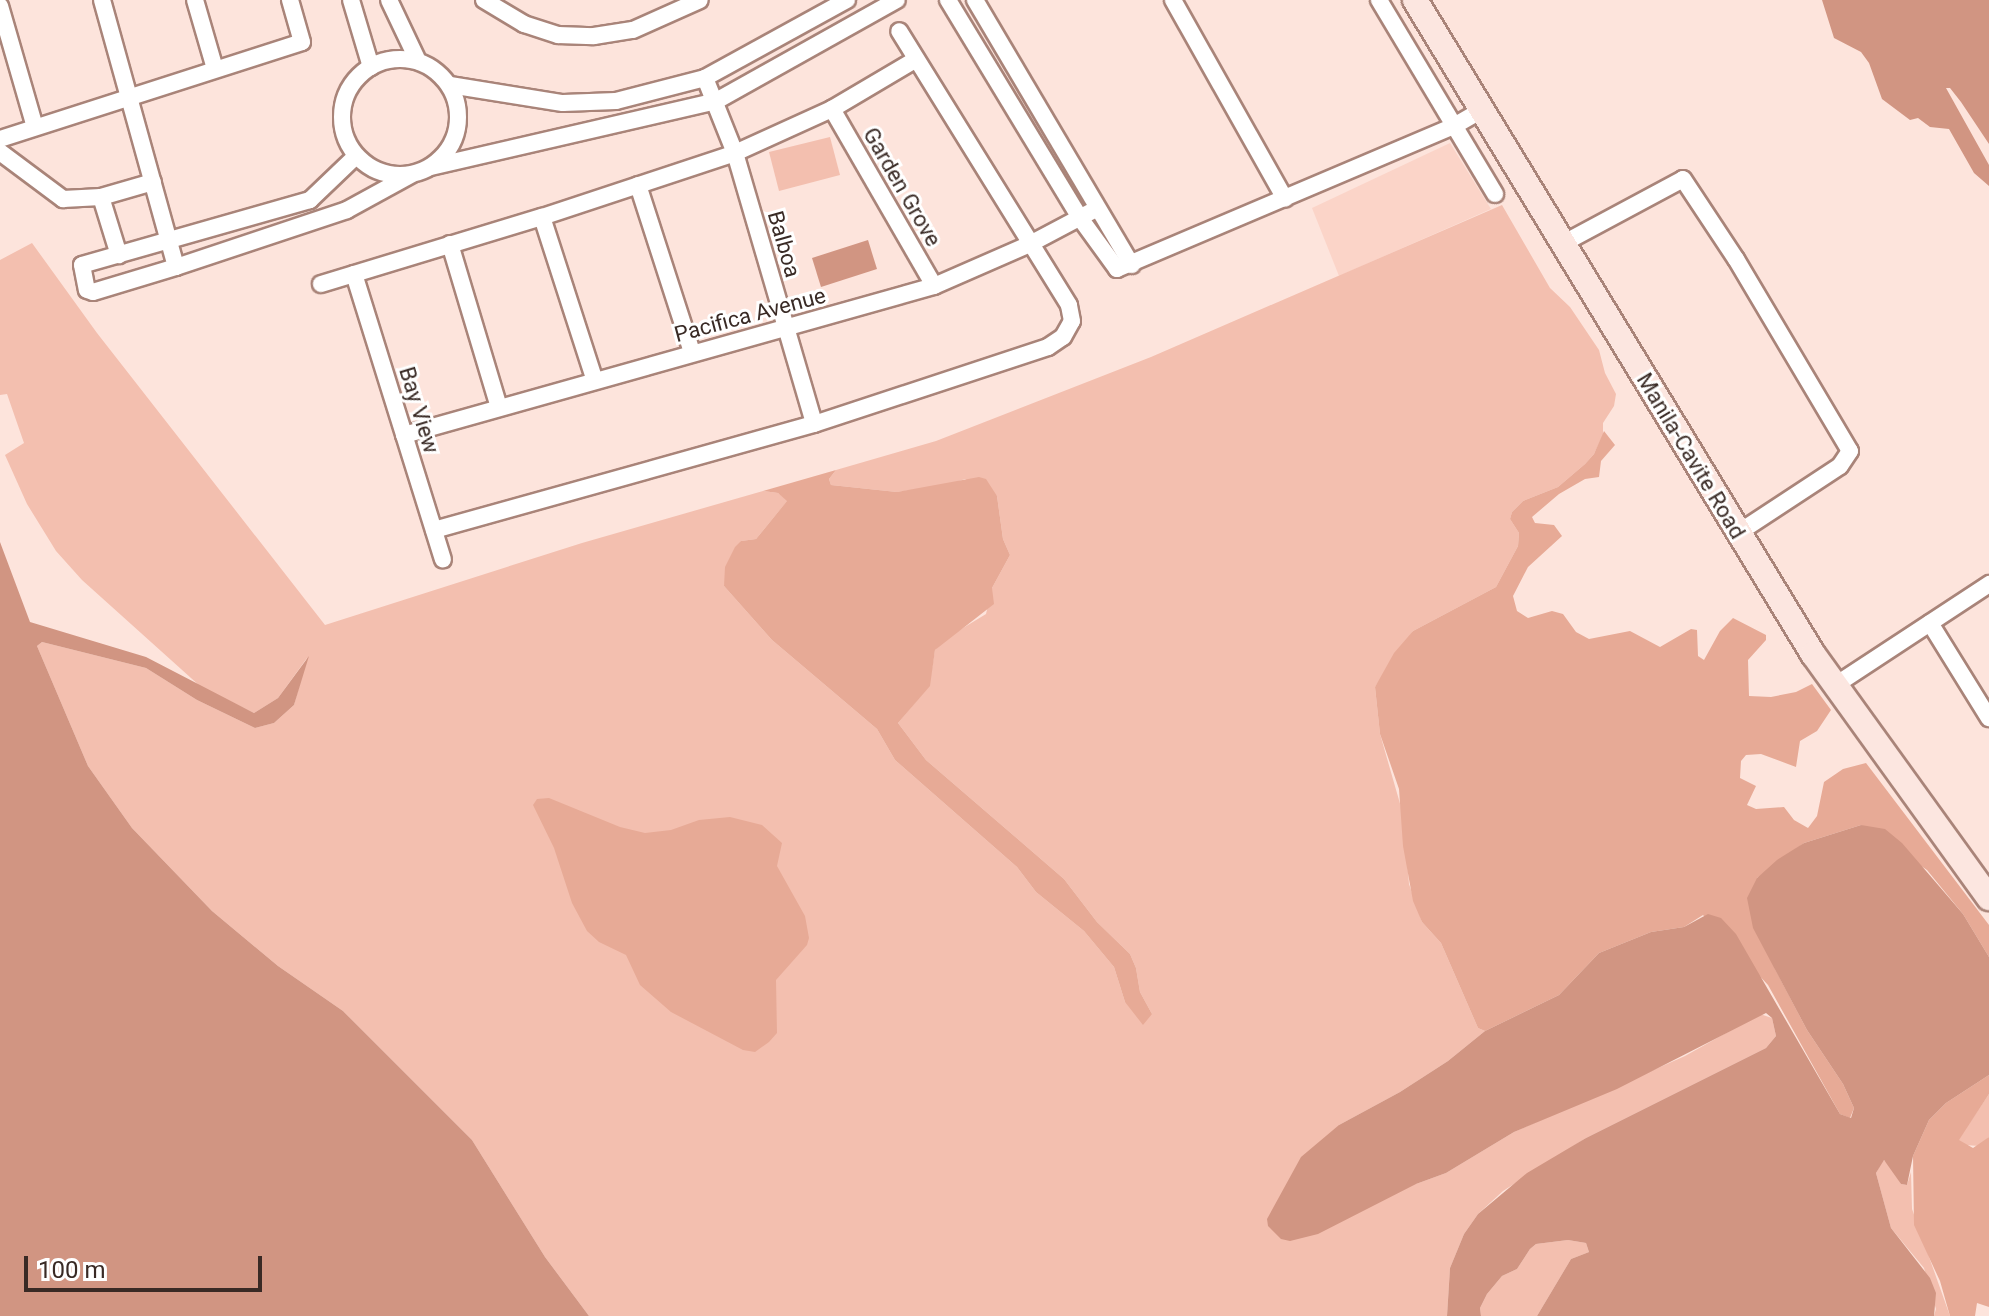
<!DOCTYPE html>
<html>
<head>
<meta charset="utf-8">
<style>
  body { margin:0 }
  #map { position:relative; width:1989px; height:1316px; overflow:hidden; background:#fde4dc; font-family:Roboto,sans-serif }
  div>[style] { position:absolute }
  .built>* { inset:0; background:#fbd4c8 }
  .green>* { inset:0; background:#f3bfaf }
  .forest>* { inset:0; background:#e7aa96 }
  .water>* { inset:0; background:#d19582 }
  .roads { filter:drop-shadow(2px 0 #a98479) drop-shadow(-2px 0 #a98479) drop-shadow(0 2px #a98479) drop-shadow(0 -2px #a98479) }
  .minor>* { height:16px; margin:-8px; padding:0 8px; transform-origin:8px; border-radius:8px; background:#fff }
  .minor>.ring { margin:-8px; padding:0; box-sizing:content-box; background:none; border:16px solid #fff; border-radius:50% }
  .secondary>* { height:24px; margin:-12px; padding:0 12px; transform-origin:12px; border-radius:12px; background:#fce6e0 }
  span { translate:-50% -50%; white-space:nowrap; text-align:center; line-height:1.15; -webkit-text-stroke:6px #fff; paint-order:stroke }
  .street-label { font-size:22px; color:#392a25 }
  .scale { position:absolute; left:24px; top:1256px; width:238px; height:36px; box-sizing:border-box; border:4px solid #392a25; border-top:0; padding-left:10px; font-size:24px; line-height:28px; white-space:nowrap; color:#392a25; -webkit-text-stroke:6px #fff; paint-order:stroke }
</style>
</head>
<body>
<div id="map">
  <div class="built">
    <div style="clip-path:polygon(1450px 143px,1491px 209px,1339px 276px,1312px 208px)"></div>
  </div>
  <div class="green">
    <div style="clip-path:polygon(830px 137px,840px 175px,779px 191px,769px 152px)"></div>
    <div style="clip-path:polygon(1502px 205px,1550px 288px,1570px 307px,1599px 350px,1605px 373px,1616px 394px,1614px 406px,1603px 423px,1603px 435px,1594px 454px,1585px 464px,1558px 487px,1523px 501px,1512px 512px,1510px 519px,1519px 533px,1518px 546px,1496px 587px,1413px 631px,1375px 687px,1380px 734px,1403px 814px,1409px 884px,1422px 922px,1441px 943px,1478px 1028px,1485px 1031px,1448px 1061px,1400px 1092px,1339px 1125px,1416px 1184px,1446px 1173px,1514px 1132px,1685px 1056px,1760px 1014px,1772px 1018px,1776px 1036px,1766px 1048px,1586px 1138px,1503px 1191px,1478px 1214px,1464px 1234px,1450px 1268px,1447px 1316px,589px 1316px,545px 1257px,472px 1140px,343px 1011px,278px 966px,212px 911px,132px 828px,88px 766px,37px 646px,42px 642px,146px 668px,197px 700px,255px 728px,274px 723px,294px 705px,307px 658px,278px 698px,254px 713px,201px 687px,82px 580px,56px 551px,27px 504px,5px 455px,24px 443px,7px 394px,0 395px,0 260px,32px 243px,97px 333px,325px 625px,582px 543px,763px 491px,778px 493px,788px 500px,756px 539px,741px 541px,724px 586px,772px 640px,877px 729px,895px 760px,1017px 867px,1036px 892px,1084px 931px,1114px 967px,1125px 1002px,1152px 1014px,1140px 992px,1136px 968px,1130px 954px,1097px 922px,1064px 879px,926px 760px,898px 723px,929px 686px,935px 650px,945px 639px,986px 614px,992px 588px,1010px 555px,1003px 539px,997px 496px,965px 479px,948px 485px,897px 492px,831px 485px,829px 479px,836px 470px,936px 441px,1151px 357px)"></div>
    <div style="clip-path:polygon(1989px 1094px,1989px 1137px,1980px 1146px,1964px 1145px,1958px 1140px)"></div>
    <div style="clip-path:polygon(1883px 1160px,1891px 1165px,1901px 1184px,1907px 1185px,1911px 1172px,1912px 1209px,1950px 1316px,1934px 1316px,1936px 1309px,1924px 1268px,1891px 1228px,1876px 1173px)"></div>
    <div style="clip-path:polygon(1568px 1240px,1586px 1243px,1589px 1252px,1571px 1259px,1537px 1316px,1481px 1316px,1480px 1308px,1487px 1294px,1502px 1276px,1517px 1269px,1530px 1249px,1536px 1244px)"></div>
  </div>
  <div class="forest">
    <div style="clip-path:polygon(1604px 431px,1615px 445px,1601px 461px,1599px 477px,1585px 479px,1559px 494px,1532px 517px,1535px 523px,1554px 525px,1562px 536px,1528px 567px,1513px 596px,1517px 611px,1528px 618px,1552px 611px,1563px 614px,1576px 632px,1589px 639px,1630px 631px,1660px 647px,1691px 629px,1697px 630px,1698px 656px,1704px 660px,1720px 631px,1733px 618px,1766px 635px,1766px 640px,1748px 660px,1749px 696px,1771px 697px,1796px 692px,1812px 684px,1831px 710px,1817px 731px,1800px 741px,1796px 767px,1761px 754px,1746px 755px,1741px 761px,1740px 778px,1756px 786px,1747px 805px,1756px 809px,1784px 807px,1794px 820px,1808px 828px,1817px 816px,1824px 782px,1843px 769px,1866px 763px,1989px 925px,1989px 957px,1963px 914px,1927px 870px,1861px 825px,1804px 843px,1757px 878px,1775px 969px,1807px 1030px,1843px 1084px,1854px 1108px,1850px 1118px,1840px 1114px,1768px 985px,1703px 915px,1684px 927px,1651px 932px,1599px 953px,1559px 995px,1485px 1031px,1478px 1028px,1441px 943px,1422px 922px,1413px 901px,1403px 846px,1399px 789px,1380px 734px,1375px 687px,1394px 653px,1413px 631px,1496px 587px,1518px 546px,1519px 533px,1510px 519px,1512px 512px,1523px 501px,1558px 487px,1585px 464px,1594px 454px)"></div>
    <div style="clip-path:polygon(836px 470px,829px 479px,831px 485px,897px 492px,979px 477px,986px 479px,997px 496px,1003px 539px,1010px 555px,992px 588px,994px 604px,935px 650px,930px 686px,898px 723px,926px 760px,1064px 879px,1097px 922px,1130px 954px,1136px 968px,1140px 992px,1152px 1014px,1143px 1025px,1125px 1002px,1114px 967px,1084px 931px,1036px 892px,1017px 867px,895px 760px,877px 729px,772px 640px,724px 586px,725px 567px,735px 547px,741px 541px,756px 539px,787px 501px,778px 493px,763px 491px)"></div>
    <div style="clip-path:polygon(549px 798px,620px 827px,645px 833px,671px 830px,699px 820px,730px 817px,762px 825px,782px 843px,777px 866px,805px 916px,809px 938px,807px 945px,776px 980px,777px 1033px,769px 1042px,755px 1052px,743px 1050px,671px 1012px,640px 985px,626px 955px,599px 942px,587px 931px,572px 903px,554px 848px,533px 805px,537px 799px)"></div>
    <div style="clip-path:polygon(1989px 1075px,1989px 1094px,1959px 1140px,1973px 1148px,1989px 1137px,1989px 1307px,1977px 1303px,1975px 1316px,1950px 1316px,1940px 1281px,1914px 1225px,1913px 1156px,1929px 1120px,1946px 1103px)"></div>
  </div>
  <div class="water">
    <div style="clip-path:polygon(1822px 0,1989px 0,1989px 144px,1961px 102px,1950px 88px,1946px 88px,1989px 165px,1989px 186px,1974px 173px,1949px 129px,1930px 127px,1918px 118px,1910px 120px,1882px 99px,1869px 63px,1861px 52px,1834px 38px)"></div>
    <div style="clip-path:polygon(868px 240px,877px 269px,821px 287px,812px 258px)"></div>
    <div style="clip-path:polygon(0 542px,30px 622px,146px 657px,254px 713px,278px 698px,309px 656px,294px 705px,274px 723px,255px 728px,197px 700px,146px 668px,42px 642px,37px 646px,88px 766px,132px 828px,212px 911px,278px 966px,343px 1011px,472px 1140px,545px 1257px,589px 1316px,0 1316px)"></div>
    <div style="clip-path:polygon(1861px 825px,1885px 829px,1902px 843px,1963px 914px,1989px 957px,1989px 1075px,1946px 1103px,1929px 1120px,1913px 1156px,1907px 1185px,1901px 1184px,1884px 1160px,1876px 1173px,1891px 1228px,1930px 1278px,1936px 1293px,1934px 1316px,1537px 1316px,1571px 1259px,1589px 1252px,1586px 1243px,1568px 1240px,1536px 1244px,1530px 1249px,1517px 1269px,1502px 1276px,1487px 1294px,1480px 1308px,1481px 1316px,1447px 1316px,1450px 1268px,1464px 1234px,1478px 1214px,1527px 1173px,1586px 1138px,1766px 1048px,1776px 1036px,1772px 1018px,1766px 1013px,1617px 1089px,1514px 1132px,1446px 1173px,1416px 1184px,1318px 1234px,1290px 1241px,1281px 1239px,1268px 1226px,1267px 1219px,1301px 1157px,1339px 1125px,1400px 1092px,1448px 1061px,1485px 1031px,1559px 995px,1599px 953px,1651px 932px,1684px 927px,1708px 914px,1721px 918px,1736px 934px,1840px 1114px,1851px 1118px,1854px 1108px,1843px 1084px,1807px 1030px,1753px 928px,1747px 898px,1757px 878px,1777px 860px,1804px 843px)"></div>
  </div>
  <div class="roads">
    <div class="minor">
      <div style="left:102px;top:0;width:277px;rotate:74.5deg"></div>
      <div style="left:195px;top:0;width:72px;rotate:73.8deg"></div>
      <div style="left:351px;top:0;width:70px;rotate:73.4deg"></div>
      <div style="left:389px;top:0;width:68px;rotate:64.6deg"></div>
      <div style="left:484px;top:0;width:47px;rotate:31deg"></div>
      <div style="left:524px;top:24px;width:36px;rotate:18deg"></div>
      <div style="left:558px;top:35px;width:36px;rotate:2deg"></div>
      <div style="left:594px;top:36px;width:39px;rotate:-9deg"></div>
      <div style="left:633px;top:30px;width:73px;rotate:-24.1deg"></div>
      <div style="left:948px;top:0;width:255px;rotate:58.8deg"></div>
      <div style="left:1080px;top:218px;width:63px;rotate:54deg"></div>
      <div style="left:1117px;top:269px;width:366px;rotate:-23deg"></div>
      <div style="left:1454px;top:126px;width:32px;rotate:-30deg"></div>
      <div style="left:975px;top:0;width:308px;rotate:59.4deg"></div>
      <div style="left:1173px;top:0;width:228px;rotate:60.6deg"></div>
      <div style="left:1379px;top:0;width:226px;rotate:59.1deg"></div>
      <div style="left:0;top:6px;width:126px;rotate:73.9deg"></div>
      <div class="ring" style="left:342px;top:59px;width:100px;height:100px"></div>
      <div style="left:705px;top:78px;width:81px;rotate:68.2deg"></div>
      <div style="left:735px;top:153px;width:282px;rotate:73.7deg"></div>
      <div style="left:450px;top:85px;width:114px;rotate:9.1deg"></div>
      <div style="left:563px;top:103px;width:53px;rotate:-2.2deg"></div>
      <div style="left:616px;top:101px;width:92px;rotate:-14.5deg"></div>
      <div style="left:705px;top:78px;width:162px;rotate:-28.8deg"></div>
      <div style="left:832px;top:109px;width:204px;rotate:60deg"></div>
      <div style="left:0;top:139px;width:317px;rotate:-17.8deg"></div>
      <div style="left:302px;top:42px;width:44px;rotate:-105.9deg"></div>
      <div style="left:0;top:152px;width:79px;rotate:36.7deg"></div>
      <div style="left:63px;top:199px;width:38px;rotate:-3deg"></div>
      <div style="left:101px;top:197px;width:54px;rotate:-16.1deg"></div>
      <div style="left:356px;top:156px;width:64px;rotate:136.3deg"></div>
      <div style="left:310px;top:200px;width:237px;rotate:164.1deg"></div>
      <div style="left:82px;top:265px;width:25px;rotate:79deg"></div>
      <div style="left:87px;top:290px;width:6px;rotate:18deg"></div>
      <div style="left:93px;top:292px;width:87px;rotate:-16.8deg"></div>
      <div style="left:176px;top:267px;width:180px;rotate:-18.4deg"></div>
      <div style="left:347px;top:210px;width:73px;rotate:-28.7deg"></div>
      <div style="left:431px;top:167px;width:293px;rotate:-13deg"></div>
      <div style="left:716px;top:101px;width:207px;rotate:-29.2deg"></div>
      <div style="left:638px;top:185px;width:176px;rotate:72.1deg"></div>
      <div style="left:101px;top:197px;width:61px;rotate:72.8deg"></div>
      <div style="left:542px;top:217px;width:172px;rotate:72.1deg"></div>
      <div style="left:450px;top:244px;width:170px;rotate:73.3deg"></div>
      <div style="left:1562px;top:244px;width:137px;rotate:-28.2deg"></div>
      <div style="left:1683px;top:179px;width:96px;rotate:56.5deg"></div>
      <div style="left:1736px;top:259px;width:223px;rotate:59.3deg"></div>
      <div style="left:1850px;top:451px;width:18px;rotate:124deg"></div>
      <div style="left:1840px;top:466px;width:122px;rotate:146.7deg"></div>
      <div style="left:354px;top:274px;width:299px;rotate:72.7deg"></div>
      <div style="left:321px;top:284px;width:231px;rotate:-16.9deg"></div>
      <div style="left:542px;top:217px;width:203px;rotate:-18.3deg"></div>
      <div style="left:735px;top:153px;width:107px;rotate:-24.4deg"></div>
      <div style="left:832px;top:109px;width:96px;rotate:-30.6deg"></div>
      <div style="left:404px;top:435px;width:551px;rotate:-15.7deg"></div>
      <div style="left:934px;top:286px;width:103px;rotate:-23.6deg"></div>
      <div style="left:1028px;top:245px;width:77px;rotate:-27.9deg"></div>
      <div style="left:434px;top:530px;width:395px;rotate:-15.6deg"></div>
      <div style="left:814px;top:424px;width:246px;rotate:-18.2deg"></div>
      <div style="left:1048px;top:347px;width:18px;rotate:-34deg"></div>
      <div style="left:1063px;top:337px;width:18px;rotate:-61deg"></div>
      <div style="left:1072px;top:321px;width:16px;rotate:-101deg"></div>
      <div style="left:1069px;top:305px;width:322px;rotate:-121.8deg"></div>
      <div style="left:1930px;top:623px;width:112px;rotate:58.2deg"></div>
      <div style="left:1834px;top:686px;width:186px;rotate:-33.3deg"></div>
    </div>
    <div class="secondary">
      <div style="left:1415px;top:0;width:766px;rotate:58.68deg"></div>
      <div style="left:1813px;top:654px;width:301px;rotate:54.2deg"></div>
    </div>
  </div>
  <div class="street-label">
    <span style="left:902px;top:187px;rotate:60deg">Garden Grove</span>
    <span style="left:784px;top:244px;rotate:74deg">Balboa</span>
    <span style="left:750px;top:315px;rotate:-15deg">Pacifica Avenue</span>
    <span style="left:419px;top:410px;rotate:73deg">Bay View</span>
    <span style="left:1691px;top:456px;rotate:59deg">Manila-Cavite Road</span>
  </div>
  <div class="scale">100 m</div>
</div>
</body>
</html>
